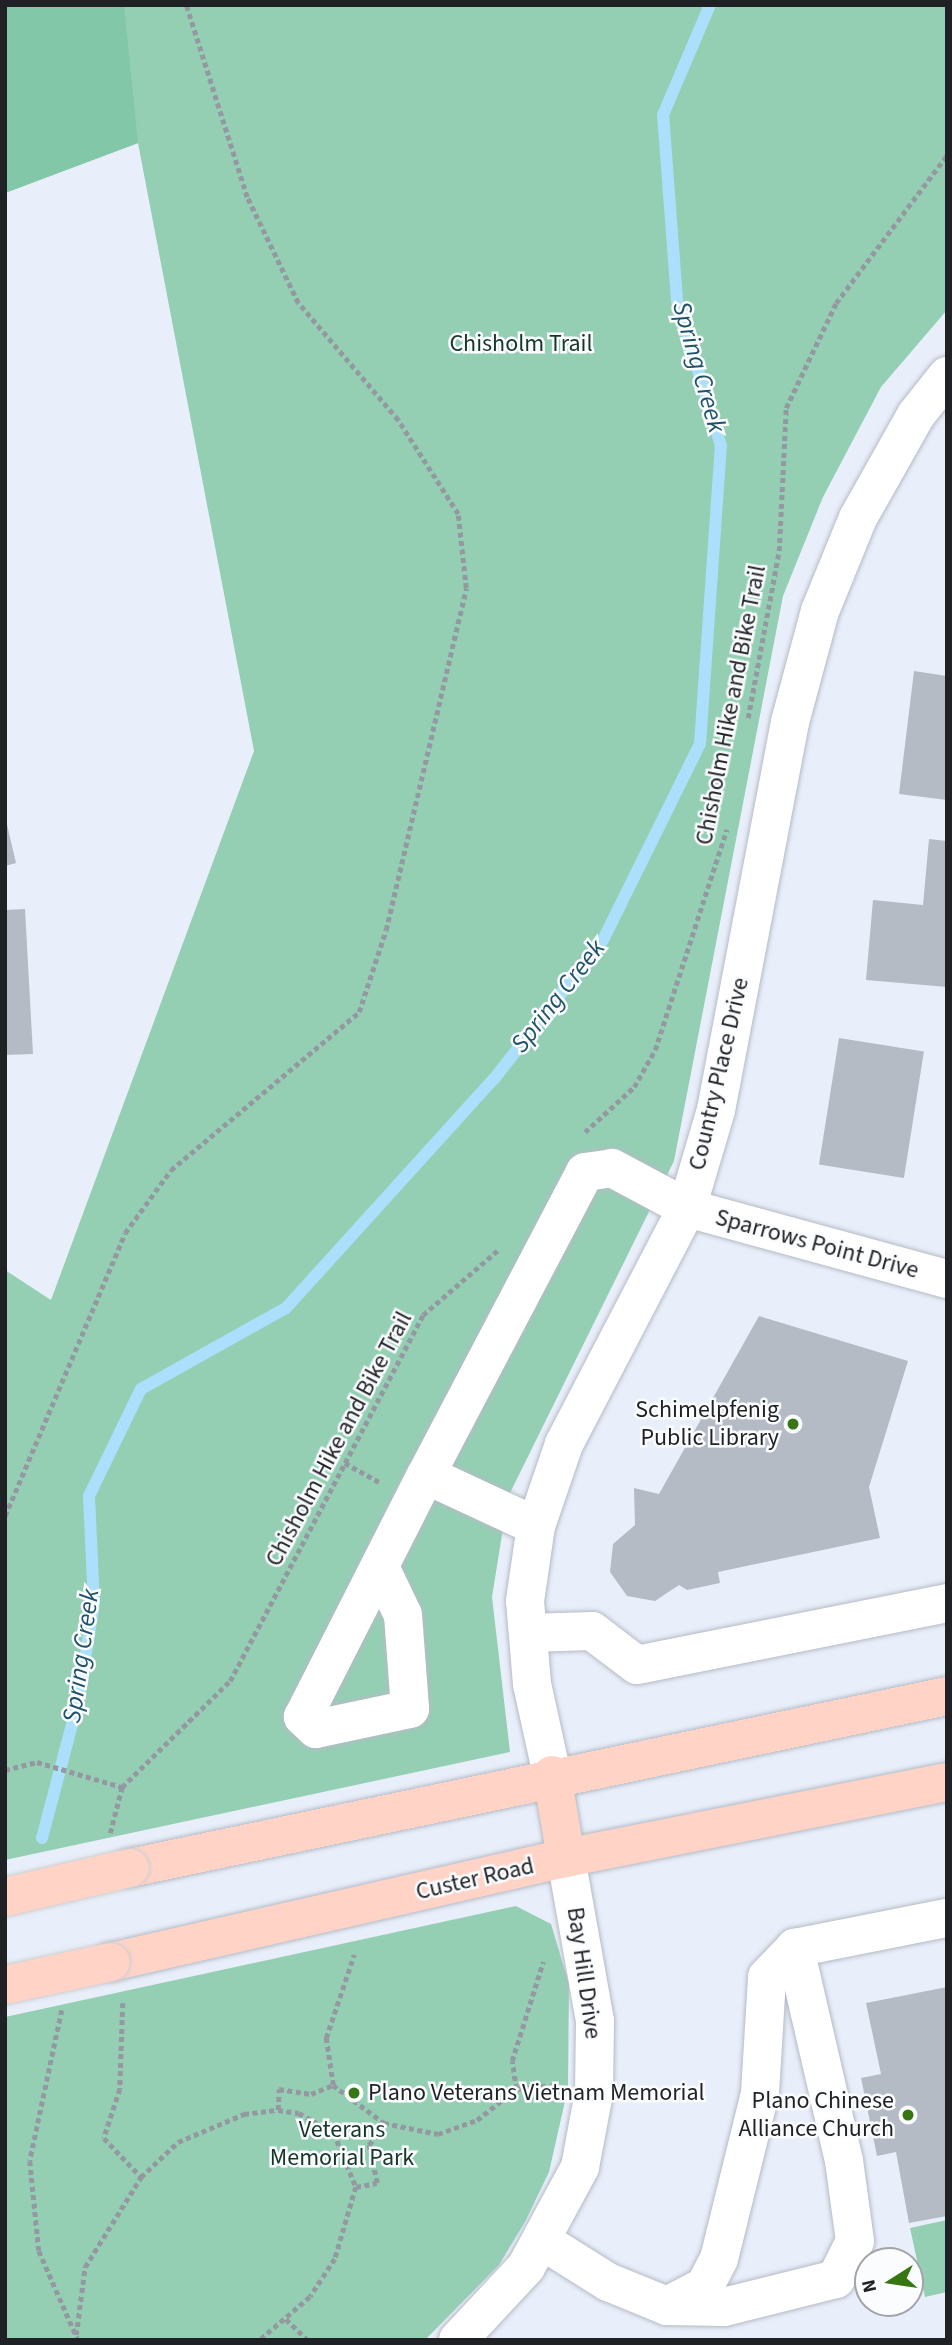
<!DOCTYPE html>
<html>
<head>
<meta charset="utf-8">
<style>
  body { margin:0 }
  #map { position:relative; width:952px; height:2345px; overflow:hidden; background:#e9effa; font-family:"Source Sans 3",sans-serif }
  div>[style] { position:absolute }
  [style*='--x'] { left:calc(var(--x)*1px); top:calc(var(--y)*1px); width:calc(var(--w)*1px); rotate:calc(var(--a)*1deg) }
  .green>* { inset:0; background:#94cfb4 }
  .forest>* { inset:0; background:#82c7a8 }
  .stream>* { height:12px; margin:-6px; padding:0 6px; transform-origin:6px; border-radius:6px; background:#acdffc }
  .building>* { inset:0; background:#b5bbc5; transform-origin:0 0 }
  .path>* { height:4.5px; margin-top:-2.25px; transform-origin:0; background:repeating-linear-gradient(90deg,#9499a1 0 5px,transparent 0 8.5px) }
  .roads { filter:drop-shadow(0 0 2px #b5bbc5) drop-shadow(0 0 2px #b5bbc5) }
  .minor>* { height:38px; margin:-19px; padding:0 19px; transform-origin:19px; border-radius:19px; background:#fff }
  .major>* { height:38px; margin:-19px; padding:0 19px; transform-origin:19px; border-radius:19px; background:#ffd4c7 }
  .bridges { filter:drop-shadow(0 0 2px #cececf) drop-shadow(0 0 2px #cececf) }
  .major-bridge>* { height:38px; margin:-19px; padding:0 19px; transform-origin:19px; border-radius:19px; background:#ffd4c7 }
  .dots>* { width:19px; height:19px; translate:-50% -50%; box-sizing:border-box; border:4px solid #fbfcfe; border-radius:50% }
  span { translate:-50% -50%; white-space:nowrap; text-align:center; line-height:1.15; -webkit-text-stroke:5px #fbfcfe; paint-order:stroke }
  .park-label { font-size:24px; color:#163629 }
  .street-label { font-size:24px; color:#1f2125 }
  .poi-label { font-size:24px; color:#1f2125 }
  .right { translate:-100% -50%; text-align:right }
  .left { translate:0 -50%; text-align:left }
  .water-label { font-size:26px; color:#1f526a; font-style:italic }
  .frame { position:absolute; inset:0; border:7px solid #1f2125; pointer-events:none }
  .north { position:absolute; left:854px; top:2247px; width:70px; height:70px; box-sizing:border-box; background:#fbfcfe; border:2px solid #a3a4a7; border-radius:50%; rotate:258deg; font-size:19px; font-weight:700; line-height:28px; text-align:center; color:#1f2125 }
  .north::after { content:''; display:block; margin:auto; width:24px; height:32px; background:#377612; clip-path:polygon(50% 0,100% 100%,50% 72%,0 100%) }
</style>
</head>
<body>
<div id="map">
  <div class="green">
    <div style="clip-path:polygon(5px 5px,947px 5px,947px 310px,881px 387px,823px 497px,783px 596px,674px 1161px,508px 1497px,492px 1597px,510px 1752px,5px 1860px,5px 1270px,51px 1300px,254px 751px,138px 143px,5px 193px)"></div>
    <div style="clip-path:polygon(516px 1906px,551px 1924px,569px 1984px,568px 2088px,549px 2172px,525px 2222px,499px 2265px,425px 2340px,5px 2340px,5px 2017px)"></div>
    <div style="clip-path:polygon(947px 2220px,947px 2292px,925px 2297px,910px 2228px)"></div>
  </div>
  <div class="forest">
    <div style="clip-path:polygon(5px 5px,124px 5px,138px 143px,5px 193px)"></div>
  </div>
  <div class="stream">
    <div style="--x:42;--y:1838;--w:141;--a:-75.2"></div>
    <div style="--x:78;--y:1702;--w:100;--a:-80.8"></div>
    <div style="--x:94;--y:1603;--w:107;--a:-92.7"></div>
    <div style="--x:89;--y:1496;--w:119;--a:-64.1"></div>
    <div style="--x:141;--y:1389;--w:166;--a:-29.2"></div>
    <div style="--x:286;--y:1308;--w:309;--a:-47.8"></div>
    <div style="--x:494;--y:1079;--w:177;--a:-51.9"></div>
    <div style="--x:603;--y:940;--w:219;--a:-63.7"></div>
    <div style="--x:700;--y:744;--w:299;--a:-86"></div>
    <div style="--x:721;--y:446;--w:152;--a:-106.8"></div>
    <div style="--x:677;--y:300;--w:186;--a:-94.3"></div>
    <div style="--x:663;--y:115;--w:120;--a:-66.9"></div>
  </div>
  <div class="building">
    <div style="clip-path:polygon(914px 671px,947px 676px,947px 800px,899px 794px)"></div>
    <div style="clip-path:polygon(5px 816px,16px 863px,5px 866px)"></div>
    <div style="clip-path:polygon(929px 839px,947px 841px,947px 987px,866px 980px,873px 900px,923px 905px)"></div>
    <div style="clip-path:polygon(25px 909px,33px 1054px,5px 1055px,5px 910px)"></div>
    <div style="left:839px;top:1038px;width:86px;height:128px;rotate:9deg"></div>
    <div style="clip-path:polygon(759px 1316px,908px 1361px,869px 1487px,880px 1538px,718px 1572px,720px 1583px,687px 1590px,679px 1585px,655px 1601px,627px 1596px,610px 1572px,613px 1544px,635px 1525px,634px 1488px,659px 1494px)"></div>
    <div style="clip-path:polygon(947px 1987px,947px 2216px,909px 2223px,896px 2152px,877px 2156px,861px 2078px,881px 2074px,866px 2003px)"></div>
  </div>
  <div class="path">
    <div style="--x:748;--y:718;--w:170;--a:-79.5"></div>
    <div style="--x:779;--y:551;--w:143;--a:-87.2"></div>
    <div style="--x:786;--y:408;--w:116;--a:-64.5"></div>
    <div style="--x:836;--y:303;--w:185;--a:-53.1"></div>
    <div style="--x:585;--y:1132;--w:67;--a:-42.6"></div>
    <div style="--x:634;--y:1087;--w:43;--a:-60.4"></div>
    <div style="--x:655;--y:1050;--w:232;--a:-72"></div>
    <div style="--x:345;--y:1463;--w:41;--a:29.1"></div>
    <div style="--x:5;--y:1516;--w:307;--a:-67"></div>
    <div style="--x:125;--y:1233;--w:78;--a:-53.9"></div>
    <div style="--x:171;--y:1170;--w:246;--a:-40"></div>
    <div style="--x:359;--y:1012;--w:86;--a:-71.8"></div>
    <div style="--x:386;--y:930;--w:351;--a:-76.8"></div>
    <div style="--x:466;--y:588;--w:74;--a:-96.2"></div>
    <div style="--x:458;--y:514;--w:112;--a:-122.6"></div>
    <div style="--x:398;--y:420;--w:154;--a:-130.5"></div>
    <div style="--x:298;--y:303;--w:118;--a:-115.7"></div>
    <div style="--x:247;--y:197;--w:201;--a:-107.6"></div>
    <div style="--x:5;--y:1770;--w:33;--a:-14"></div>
    <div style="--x:37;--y:1762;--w:89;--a:16.4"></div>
    <div style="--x:110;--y:1833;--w:48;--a:-75.4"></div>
    <div style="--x:122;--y:1787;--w:151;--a:-44.5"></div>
    <div style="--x:230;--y:1681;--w:414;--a:-62.2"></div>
    <div style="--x:423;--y:1315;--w:99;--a:-40.9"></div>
    <div style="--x:123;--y:2003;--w:86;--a:92"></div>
    <div style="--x:120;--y:2089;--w:52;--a:108.1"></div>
    <div style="--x:104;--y:2138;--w:54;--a:46.5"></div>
    <div style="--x:62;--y:2010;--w:154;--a:102"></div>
    <div style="--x:30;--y:2161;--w:90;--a:84.3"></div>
    <div style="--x:39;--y:2251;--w:97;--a:66.3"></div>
    <div style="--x:333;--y:2085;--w:64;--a:36.7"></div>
    <div style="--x:516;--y:2089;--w:28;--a:-98"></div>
    <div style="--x:512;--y:2061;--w:104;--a:-72.6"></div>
    <div style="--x:278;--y:2110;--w:21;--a:-87"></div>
    <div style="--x:279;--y:2089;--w:32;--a:9"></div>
    <div style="--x:311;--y:2094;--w:24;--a:-22"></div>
    <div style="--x:333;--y:2085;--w:48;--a:-98.5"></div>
    <div style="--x:326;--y:2038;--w:88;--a:-71.4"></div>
    <div style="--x:356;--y:2187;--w:21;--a:-11"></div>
    <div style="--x:377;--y:2183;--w:39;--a:-102"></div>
    <div style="--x:369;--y:2145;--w:27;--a:-56"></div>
    <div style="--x:384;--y:2123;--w:55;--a:11.5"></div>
    <div style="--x:438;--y:2134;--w:41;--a:-19.7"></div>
    <div style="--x:477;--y:2120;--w:50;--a:-38.5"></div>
    <div style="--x:516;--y:2089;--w:39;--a:-6"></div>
    <div style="--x:286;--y:2319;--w:30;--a:44"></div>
    <div style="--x:76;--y:2335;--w:69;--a:-82.5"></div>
    <div style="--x:85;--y:2267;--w:106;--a:-58.1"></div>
    <div style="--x:141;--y:2177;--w:51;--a:-43.4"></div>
    <div style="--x:178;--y:2142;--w:72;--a:-23"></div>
    <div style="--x:244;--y:2114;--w:34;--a:-7"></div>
    <div style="--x:278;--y:2110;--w:21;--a:8"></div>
    <div style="--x:299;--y:2113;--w:40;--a:29.7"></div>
    <div style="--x:334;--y:2133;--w:58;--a:67.8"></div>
    <div style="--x:356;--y:2187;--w:75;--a:106.3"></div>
    <div style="--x:335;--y:2259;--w:45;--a:123.3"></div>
    <div style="--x:310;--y:2297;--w:66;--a:139.3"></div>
  </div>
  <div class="roads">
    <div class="minor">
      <div style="--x:536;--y:1526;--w:121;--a:-155.1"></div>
      <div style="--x:426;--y:1475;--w:342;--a:-62.3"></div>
      <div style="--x:585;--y:1172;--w:27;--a:-8"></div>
      <div style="--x:612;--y:1168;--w:85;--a:28.1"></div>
      <div style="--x:687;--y:1208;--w:270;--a:15.3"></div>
      <div style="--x:380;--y:1567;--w:53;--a:64.4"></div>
      <div style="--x:403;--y:1615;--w:94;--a:85.7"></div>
      <div style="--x:410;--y:1709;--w:96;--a:168"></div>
      <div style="--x:316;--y:1729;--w:18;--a:-137"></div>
      <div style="--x:303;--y:1717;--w:271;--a:-63.1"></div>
      <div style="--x:528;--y:1633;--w:64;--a:-1.8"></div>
      <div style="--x:592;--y:1631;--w:56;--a:37.1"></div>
      <div style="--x:637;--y:1665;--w:316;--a:-11.3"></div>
      <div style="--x:552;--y:1775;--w:93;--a:-102.4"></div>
      <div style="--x:532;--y:1684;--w:83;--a:-94.8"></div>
      <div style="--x:525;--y:1601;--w:76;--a:-81.7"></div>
      <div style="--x:536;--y:1526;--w:87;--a:-71.1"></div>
      <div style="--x:564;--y:1444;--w:266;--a:-62.5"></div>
      <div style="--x:687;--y:1208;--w:102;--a:-73.5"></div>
      <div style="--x:716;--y:1110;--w:395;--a:-79.2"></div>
      <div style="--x:790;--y:722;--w:115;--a:-74.9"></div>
      <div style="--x:820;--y:611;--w:100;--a:-67.8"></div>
      <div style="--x:858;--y:518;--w:118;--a:-60.6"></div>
      <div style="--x:916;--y:415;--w:50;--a:-51.5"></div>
      <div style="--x:541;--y:2240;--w:79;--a:32.1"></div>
      <div style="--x:608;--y:2282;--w:64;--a:22.1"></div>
      <div style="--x:667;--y:2306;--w:57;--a:1"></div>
      <div style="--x:724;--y:2307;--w:115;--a:-14"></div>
      <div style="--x:836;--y:2279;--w:42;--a:-63.4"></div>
      <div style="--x:855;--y:2241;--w:81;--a:-97.8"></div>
      <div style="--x:844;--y:2161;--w:219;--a:-103"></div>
      <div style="--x:795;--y:1948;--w:155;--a:-11.2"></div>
      <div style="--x:667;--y:2306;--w:43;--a:-27.8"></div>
      <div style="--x:705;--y:2286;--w:30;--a:-63"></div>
      <div style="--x:719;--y:2259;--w:171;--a:-76.1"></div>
      <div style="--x:760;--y:2093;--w:116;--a:-86.5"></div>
      <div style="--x:767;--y:1977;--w:40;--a:-46"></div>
      <div style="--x:458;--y:2340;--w:100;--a:-47"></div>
      <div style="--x:526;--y:2267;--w:114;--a:-61.6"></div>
      <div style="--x:580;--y:2167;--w:75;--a:-79.3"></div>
      <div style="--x:594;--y:2093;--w:72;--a:-89.2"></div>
      <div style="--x:595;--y:2021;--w:166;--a:-100.1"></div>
    </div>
    <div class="major">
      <div style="--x:552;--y:1775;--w:84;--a:80.4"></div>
      <div style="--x:130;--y:1868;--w:835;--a:-11.89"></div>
      <div style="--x:111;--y:1962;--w:467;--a:-12.9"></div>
      <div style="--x:566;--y:1858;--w:389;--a:-11.3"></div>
    </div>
  </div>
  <div class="bridges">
    <div class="major-bridge">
      <div style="--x:5;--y:1897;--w:128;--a:-13.1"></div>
      <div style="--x:5;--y:1985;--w:108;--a:-12.2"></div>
    </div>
  </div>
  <div class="dots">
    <div style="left:793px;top:1424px;background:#377612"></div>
    <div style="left:354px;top:2093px;background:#377612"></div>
    <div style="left:908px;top:2115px;background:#377612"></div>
  </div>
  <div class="park-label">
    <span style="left:521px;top:344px">Chisholm Trail</span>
    <span style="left:342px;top:2144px">Veterans<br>Memorial Park</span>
  </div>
  <div class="street-label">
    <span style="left:731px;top:705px;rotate:-79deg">Chisholm Hike and Bike Trail</span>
    <span style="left:719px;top:1074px;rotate:-77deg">Country Place Drive</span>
    <span style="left:817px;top:1244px;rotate:15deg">Sparrows Point Drive</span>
    <span style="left:339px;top:1439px;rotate:-62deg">Chisholm Hike and Bike Trail</span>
    <span style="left:475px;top:1879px;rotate:-13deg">Custer Road</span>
    <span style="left:584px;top:1973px;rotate:82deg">Bay Hill Drive</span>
  </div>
  <div class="poi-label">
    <span class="right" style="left:779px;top:1424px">Schimelpfenig<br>Public Library</span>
    <span class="left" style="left:368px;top:2093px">Plano Veterans Vietnam Memorial</span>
    <span class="right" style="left:894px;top:2115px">Plano Chinese<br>Alliance Church</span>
  </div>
  <div class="water-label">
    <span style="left:699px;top:367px;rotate:74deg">Spring Creek</span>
    <span style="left:558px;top:996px;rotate:-52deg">Spring Creek</span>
    <span style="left:81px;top:1656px;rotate:-82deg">Spring Creek</span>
  </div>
  <div class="frame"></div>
  <div class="north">N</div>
</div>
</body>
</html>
